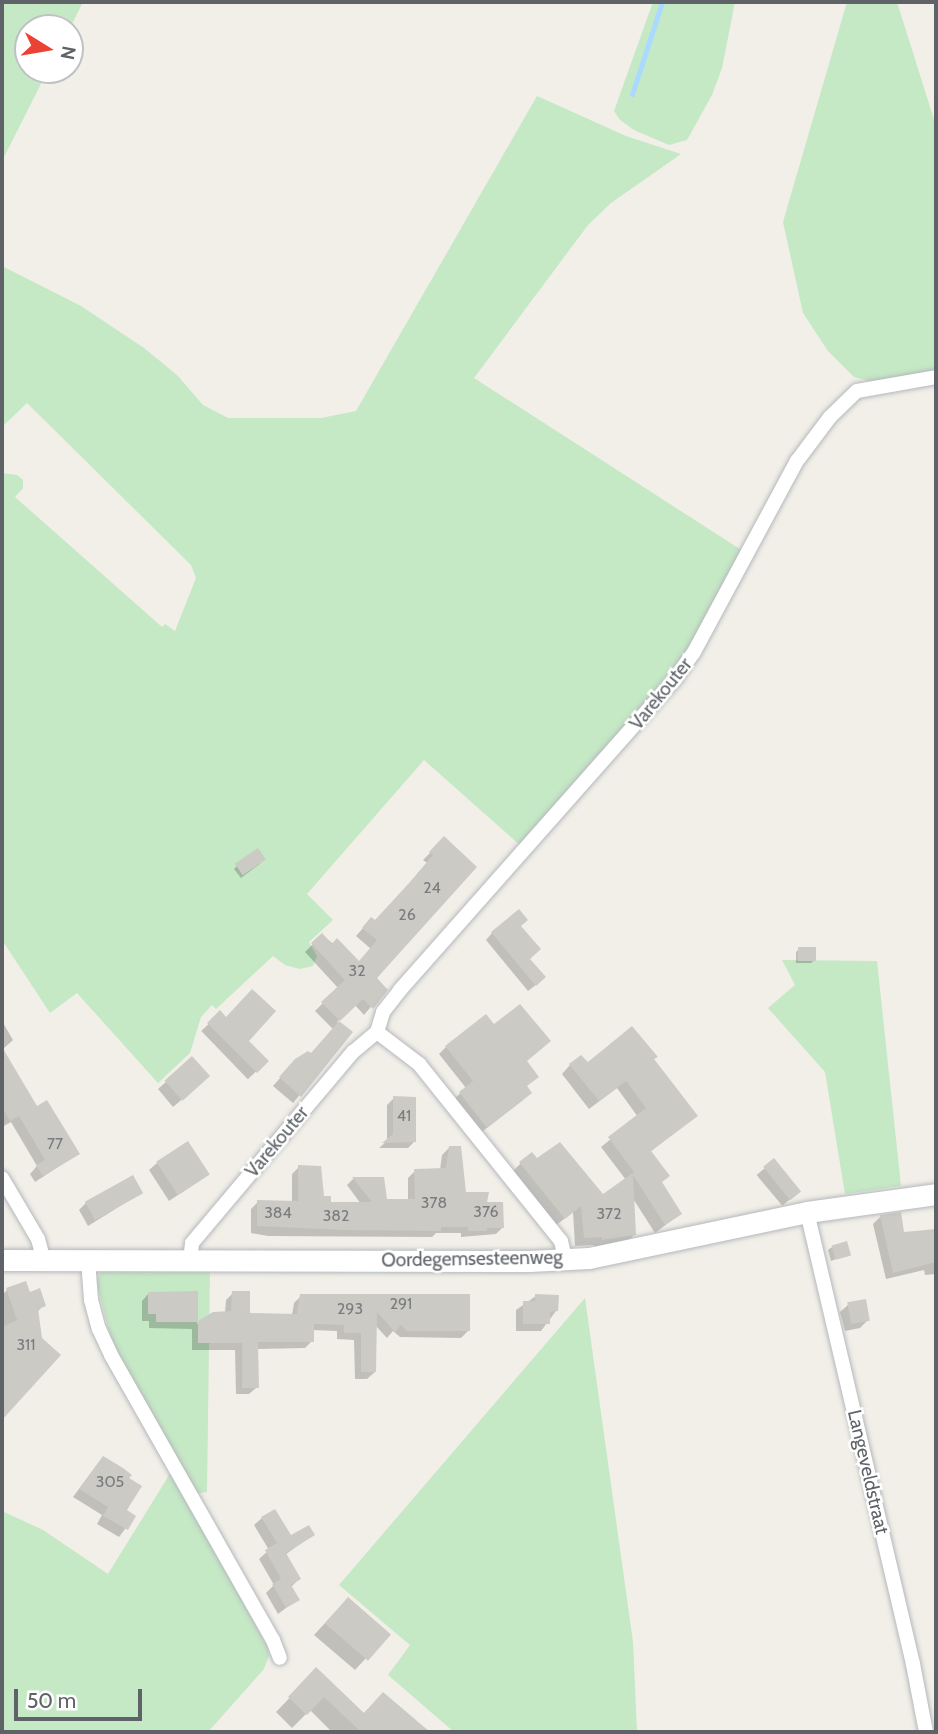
<!DOCTYPE html>
<html>
<head>
<meta charset="utf-8">
<style>
  body { margin:0 }
  #map { position:relative; width:938px; height:1734px; overflow:hidden; background:#f1efe8; font-family:Cabin,sans-serif }
  div>[style] { position:absolute }
  [style*='--x'] { left:calc(var(--x)*1px); top:calc(var(--y)*1px); width:calc(var(--w)*1px); rotate:calc(var(--a)*1deg) }
  .green>* { inset:0; background:#c5e8c5 }
  .shadow>* { inset:0; background:#0003; transform-origin:0 0 }
  .stream>* { height:5px; margin:-2.5px; padding:0 2.5px; transform-origin:2.5px; border-radius:2.5px; background:#aadaff }
  .building>* { inset:0; background:#cccac5; transform-origin:0 0 }
  .roads { filter:drop-shadow(0 0 2px #b5b8bc) drop-shadow(0 0 2px #b5b8bc) }
  .street>* { height:14px; margin:-7px; padding:0 7px; transform-origin:7px; border-radius:7px; background:#fff }
  .secondary>* { height:21px; margin:-10.5px; padding:0 10.5px; transform-origin:10.5px; border-radius:10.5px; background:#fff }
  span { translate:-50% -50%; white-space:nowrap; text-align:center; line-height:1.15; -webkit-text-stroke:5px #fff; paint-order:stroke }
  .number-label { font-size:16px; color:#7a7d7f }
  .number-label span { -webkit-text-stroke-width:0 }
  .street-label { font-size:19px; color:#5f6368 }
  .frame { position:absolute; inset:0; border:4px solid #5f6368; pointer-events:none }
  .north { position:absolute; left:14px; top:14px; width:70px; height:70px; box-sizing:border-box; background:#fff; border:2px solid #bfc1c3; border-radius:50%; rotate:101deg; font-size:19px; font-weight:700; line-height:28px; text-align:center; color:#5f6368 }
  .north::after { content:''; display:block; margin:auto; width:24px; height:32px; background:#ea4335; clip-path:polygon(50% 0,100% 100%,50% 72%,0 100%) }
  .scale { position:absolute; left:14px; top:1689px; width:128px; height:32px; box-sizing:border-box; border:4px solid #5f6368; border-top:0; padding-left:9px; font-size:21px; line-height:24px; white-space:nowrap; color:#5f6368; -webkit-text-stroke:5px #fff; paint-order:stroke }
</style>
</head>
<body>
<div id="map">
  <div class="green">
    <div style="clip-path:polygon(2px 2px,83px 2px,70px 28px,28px 28px,28px 70px,48px 70px,2px 161px)"></div>
    <div style="clip-path:polygon(653px 2px,735px 2px,722px 68px,712px 95px,687px 140px,669px 145px,634px 130px,620px 120px,614px 111px)"></div>
    <div style="clip-path:polygon(847px 2px,897px 2px,936px 126px,936px 371px,870px 381px,854px 377px,828px 351px,803px 313px,783px 222px)"></div>
    <div style="clip-path:polygon(537px 96px,626px 136px,681px 154px,611px 203px,588px 225px,474px 378px,743px 551px,678px 666px,522px 847px,424px 760px,307px 894px,333px 920px,309px 942px,317px 956px,313px 966px,300px 969px,285px 965px,273px 956px,216px 1009px,212px 1005px,201px 1017px,190px 1053px,158px 1083px,77px 993px,50px 1013px,2px 940px,2px 473px,17px 475px,23px 480px,23px 488px,15px 497px,162px 627px,165px 624px,175px 631px,196px 578px,191px 565px,27px 403px,2px 427px,2px 266px,81px 306px,144px 348px,177px 375px,203px 405px,228px 418px,321px 418px,356px 411px)"></div>
    <div style="clip-path:polygon(782px 960px,877px 961px,901px 1186px,845px 1194px,825px 1072px,768px 1008px,795px 985px)"></div>
    <div style="clip-path:polygon(210px 1268px,207px 1492px,193px 1494px,129px 1379px,111px 1339px,96px 1281px,102px 1270px)"></div>
    <div style="clip-path:polygon(585px 1298px,633px 1642px,637px 1732px,454px 1732px,388px 1675px,410px 1645px,339px 1585px)"></div>
    <div style="clip-path:polygon(171px 1472px,268px 1648px,269px 1656px,264px 1669px,208px 1732px,2px 1732px,2px 1511px,43px 1530px,108px 1574px)"></div>
  </div>
  <div class="shadow">
    <div style="clip-path:polygon(444px 839px,374px 978px,385px 990px,364px 1015px,355px 1005px,337px 1022px,351px 1032px,293px 1103px,273px 1086px,288px 1069px,311px 1055px,333px 1029px,315px 1011px,338px 988px,305px 952px,322px 935px,358px 963px,371px 949px,356px 936px,364px 927px,375px 923px,427px 863px,423px 860px)"></div>
    <div style="clip-path:polygon(261px 863px,241px 878px,234px 869px,237px 866px)"></div>
    <div style="clip-path:polygon(519px 926px,537px 984px,528px 991px,486px 940px,492px 933px)"></div>
    <div style="clip-path:polygon(799px 949px,815px 960px,811px 963px,796px 963px,796px 952px)"></div>
    <div style="left:220px;top:1013px;width:67px;height:26px;rotate:46deg"></div>
    <div style="clip-path:polygon(2px 1021px,13px 1040px,2px 1050px)"></div>
    <div style="clip-path:polygon(446px 1047px,525px 1062px,523px 1100px,479px 1134px,453px 1100px,466px 1088px,439px 1054px)"></div>
    <div style="clip-path:polygon(2px 1050px,37px 1109px,78px 1154px,35px 1182px,30px 1174px,37px 1166px,11px 1122px,2px 1127px)"></div>
    <div style="clip-path:polygon(192px 1059px,200px 1084px,173px 1107px,158px 1089px)"></div>
    <div style="clip-path:polygon(652px 1060px,696px 1116px,650px 1152px,660px 1183px,680px 1214px,655px 1233px,632px 1197px,635px 1234px,626px 1243px,594px 1248px,594px 1245px,575px 1246px,573px 1212px,555px 1226px,512px 1172px,521px 1163px,536px 1160px,603px 1196px,626px 1180px,601px 1147px,638px 1117px,617px 1088px,589px 1109px,562px 1074px,570px 1065px)"></div>
    <div style="clip-path:polygon(394px 1098px,414px 1142px,408px 1148px,379px 1148px,387px 1141px,387px 1105px)"></div>
    <div style="clip-path:polygon(449px 1148px,464px 1194px,485px 1204px,503px 1227px,496px 1234px,461px 1237px,461px 1233px,436px 1233px,432px 1237px,268px 1236px,251px 1233px,251px 1209px,258px 1202px,292px 1202px,292px 1174px,299px 1167px,330px 1204px,361px 1204px,347px 1185px,353px 1179px,383px 1179px,385px 1201px,408px 1201px,408px 1178px,415px 1171px,440px 1170px,442px 1155px)"></div>
    <div style="clip-path:polygon(157px 1163px,208px 1175px,169px 1201px,149px 1170px)"></div>
    <div style="left:765px;top:1168px;width:40px;height:11px;rotate:50deg"></div>
    <div style="clip-path:polygon(141px 1193px,88px 1226px,79px 1210px,86px 1203px)"></div>
    <div style="clip-path:polygon(899px 1214px,903px 1234px,936px 1231px,936px 1274px,925px 1275px,924px 1270px,886px 1279px,873px 1224px,880px 1217px)"></div>
    <div style="clip-path:polygon(832px 1247px,849px 1254px,831px 1261px,828px 1250px)"></div>
    <div style="clip-path:polygon(7px 1290px,44px 1305px,36px 1313px,40px 1339px,58px 1355px,2px 1417px,2px 1295px)"></div>
    <div style="clip-path:polygon(149px 1293px,197px 1293px,197px 1324px,214px 1313px,225px 1313px,226px 1300px,233px 1293px,248px 1314px,292px 1315px,294px 1303px,301px 1296px,469px 1330px,461px 1338px,400px 1337px,393px 1331px,387px 1338px,375px 1325px,375px 1372px,367px 1379px,355px 1379px,354px 1340px,337px 1339px,337px 1331px,312px 1330px,312px 1341px,305px 1348px,257px 1349px,257px 1387px,249px 1394px,236px 1394px,235px 1350px,192px 1350px,192px 1329px,149px 1328px,149px 1321px,142px 1321px,142px 1301px)"></div>
    <div style="clip-path:polygon(536px 1296px,556px 1311px,541px 1331px,516px 1331px,516px 1310px)"></div>
    <div style="clip-path:polygon(848px 1305px,868px 1320px,860px 1328px,845px 1331px,840px 1312px)"></div>
    <div style="clip-path:polygon(96px 1466px,125px 1511px,134px 1517px,119px 1537px,97px 1524px,102px 1515px,73px 1497px)"></div>
    <div style="clip-path:polygon(262px 1518px,290px 1538px,312px 1535px,285px 1555px,299px 1579px,291px 1587px,298px 1599px,278px 1614px,266px 1593px,274px 1585px,259px 1559px,269px 1550px,254px 1525px)"></div>
    <div style="clip-path:polygon(336px 1611px,388px 1634px,355px 1670px,314px 1635px)"></div>
    <div style="clip-path:polygon(303px 1684px,363px 1714px,383px 1694px,428px 1732px,332px 1732px,310px 1710px,292px 1728px,276px 1712px)"></div>
  </div>
  <div class="stream">
    <div style="--x:632;--y:94;--w:97;--a:-71.9"></div>
  </div>
  <div class="building">
    <div style="clip-path:polygon(444px 836px,477px 867px,377px 978px,388px 990px,373px 1009px,363px 999px,340px 1021px,321px 1002px,345px 980px,311px 943px,322px 933px,332px 944px,337px 938px,359px 961px,377px 940px,362px 928px,371px 917px,375px 920px,410px 882px,433px 855px,429px 852px)"></div>
    <div style="left:258px;top:848px;width:14px;height:28px;rotate:56deg"></div>
    <div style="clip-path:polygon(519px 909px,528px 920px,521px 926px,541px 949px,530px 959px,546px 977px,536px 986px,491px 932px)"></div>
    <div style="left:798px;top:947px;width:18px;height:14px"></div>
    <div style="clip-path:polygon(252px 989px,276px 1011px,249px 1041px,269px 1061px,257px 1073px,207px 1023px,220px 1010px,226px 1017px)"></div>
    <div style="clip-path:polygon(520px 1004px,551px 1041px,527px 1061px,539px 1077px,527px 1086px,532px 1093px,487px 1128px,459px 1092px,473px 1081px,445px 1046px,486px 1014px,494px 1024px)"></div>
    <div style="clip-path:polygon(339px 1021px,353px 1032px,301px 1097px,279px 1077px,295px 1059px,308px 1051px,311px 1053px)"></div>
    <div style="clip-path:polygon(632px 1026px,658px 1057px,654px 1059px,698px 1116px,651px 1151px,670px 1176px,662px 1182px,682px 1214px,665px 1225px,633px 1175px,636px 1235px,602px 1240px,602px 1237px,584px 1238px,581px 1206px,565px 1219px,519px 1162px,532px 1152px,537px 1158px,560px 1142px,603px 1194px,634px 1172px,608px 1137px,646px 1108px,626px 1081px,599px 1101px,569px 1064px,581px 1055px,588px 1062px)"></div>
    <div style="clip-path:polygon(2px 1047px,37px 1106px,47px 1100px,80px 1154px,43px 1176px,36px 1165px,45px 1160px,19px 1116px,10px 1121px,2px 1107px)"></div>
    <div style="left:192px;top:1056px;width:27px;height:37px;rotate:48deg"></div>
    <div style="clip-path:polygon(393px 1096px,416px 1097px,416px 1142px,382px 1143px,393px 1134px)"></div>
    <div style="left:188px;top:1141px;width:40px;height:38px;rotate:57deg"></div>
    <div style="clip-path:polygon(449px 1146px,461px 1146px,466px 1192px,489px 1192px,487px 1202px,503px 1202px,504px 1228px,487px 1228px,487px 1231px,468px 1231px,468px 1227px,441px 1227px,441px 1231px,343px 1230px,257px 1226px,257px 1200px,298px 1201px,298px 1165px,321px 1166px,324px 1196px,331px 1196px,331px 1202px,372px 1202px,352px 1177px,384px 1177px,387px 1199px,415px 1199px,414px 1169px,446px 1168px)"></div>
    <div style="left:774px;top:1158px;width:43px;height:14px;rotate:51deg"></div>
    <div style="left:133px;top:1175px;width:21px;height:55px;rotate:61deg"></div>
    <div style="clip-path:polygon(901px 1212px,904px 1232px,936px 1229px,936px 1262px,893px 1273px,880px 1215px)"></div>
    <div style="left:847px;top:1241px;width:15px;height:16px;rotate:74deg"></div>
    <div style="clip-path:polygon(26px 1281px,30px 1292px,40px 1288px,46px 1306px,38px 1309px,42px 1338px,61px 1355px,2px 1420px,2px 1327px,17px 1320px,6px 1288px)"></div>
    <div style="clip-path:polygon(198px 1291px,198px 1321px,213px 1312px,231px 1311px,232px 1291px,250px 1291px,250px 1313px,297px 1314px,300px 1294px,470px 1294px,470px 1331px,407px 1331px,401px 1325px,395px 1332px,377px 1312px,376px 1372px,361px 1372px,361px 1333px,344px 1333px,344px 1325px,314px 1324px,314px 1342px,258px 1342px,259px 1388px,242px 1388px,242px 1343px,198px 1343px,198px 1322px,156px 1322px,156px 1314px,148px 1314px,148px 1292px)"></div>
    <div style="clip-path:polygon(535px 1294px,559px 1295px,558px 1311px,550px 1312px,550px 1324px,523px 1324px,523px 1301px,535px 1301px)"></div>
    <div style="left:866px;top:1299px;width:22px;height:19px;rotate:80deg"></div>
    <div style="clip-path:polygon(103px 1456px,123px 1468px,132px 1475px,129px 1478px,142px 1486px,127px 1510px,136px 1516px,128px 1530px,103px 1516px,108px 1507px,79px 1489px)"></div>
    <div style="clip-path:polygon(275px 1509px,291px 1535px,309px 1525px,315px 1535px,286px 1553px,301px 1579px,291px 1585px,300px 1600px,286px 1608px,272px 1584px,281px 1579px,265px 1550px,277px 1543px,261px 1517px)"></div>
    <div style="left:348px;top:1597px;width:57px;height:35px;rotate:41deg"></div>
    <div style="clip-path:polygon(316px 1667px,364px 1713px,383px 1692px,430px 1732px,361px 1732px,324px 1697px,307px 1715px,288px 1697px)"></div>
  </div>
  <div class="roads">
    <div class="street">
      <div style="--x:377;--y:1032;--w:53;--a:37.3"></div>
      <div style="--x:419;--y:1064;--w:227;--a:51.3"></div>
      <div style="--x:561;--y:1241;--w:18;--a:77"></div>
      <div style="--x:2;--y:1178;--w:71;--a:59.5"></div>
      <div style="--x:38;--y:1239;--w:20;--a:75"></div>
      <div style="--x:807;--y:1212;--w:464;--a:76.8"></div>
      <div style="--x:913;--y:1664;--w:69;--a:79.2"></div>
      <div style="--x:88;--y:1259;--w:41;--a:85.8"></div>
      <div style="--x:91;--y:1300;--w:30;--a:75"></div>
      <div style="--x:99;--y:1329;--w:29;--a:65"></div>
      <div style="--x:111;--y:1355;--w:328;--a:60.4"></div>
      <div style="--x:273;--y:1640;--w:19;--a:69"></div>
      <div style="--x:190;--y:1260;--w:17;--a:-83"></div>
      <div style="--x:192;--y:1243;--w:250;--a:-49.9"></div>
      <div style="--x:353;--y:1052;--w:31;--a:-40"></div>
      <div style="--x:377;--y:1032;--w:21;--a:-73"></div>
      <div style="--x:383;--y:1012;--w:28;--a:-52"></div>
      <div style="--x:400;--y:990;--w:415;--a:-48.5"></div>
      <div style="--x:675;--y:679;--w:33;--a:-55"></div>
      <div style="--x:694;--y:652;--w:217;--a:-61.7"></div>
      <div style="--x:797;--y:461;--w:55;--a:-53.1"></div>
      <div style="--x:830;--y:417;--w:37;--a:-44"></div>
      <div style="--x:857;--y:391;--w:80;--a:-10"></div>
    </div>
    <div class="secondary">
      <div style="--x:2;--y:1260;--w:527;--a:0.11"></div>
      <div style="--x:529;--y:1261;--w:60;--a:-2.9"></div>
      <div style="--x:589;--y:1258;--w:223;--a:-11.9"></div>
      <div style="--x:807;--y:1212;--w:130;--a:-7.9"></div>
    </div>
  </div>
  <div class="number-label">
    <span style="left:432px;top:888px">24</span>
    <span style="left:407px;top:915px">26</span>
    <span style="left:357px;top:971px">32</span>
    <span style="left:404px;top:1116px">41</span>
    <span style="left:55px;top:1144px">77</span>
    <span style="left:434px;top:1203px">378</span>
    <span style="left:486px;top:1212px">376</span>
    <span style="left:278px;top:1213px">384</span>
    <span style="left:609px;top:1214px">372</span>
    <span style="left:336px;top:1216px">382</span>
    <span style="left:401px;top:1304px">291</span>
    <span style="left:350px;top:1309px">293</span>
    <span style="left:26px;top:1345px">311</span>
    <span style="left:110px;top:1482px">305</span>
  </div>
  <div class="street-label">
    <span style="left:661px;top:694px;rotate:-51deg">Varekouter</span>
    <span style="left:277px;top:1142px;rotate:-50deg">Varekouter</span>
    <span style="left:472px;top:1259px;rotate:-1deg">Oordegemsesteenweg</span>
    <span style="left:868px;top:1472px;rotate:77deg">Langeveldstraat</span>
  </div>
  <div class="frame"></div>
  <div class="north">N</div>
  <div class="scale">50 m</div>
</div>
</body>
</html>
